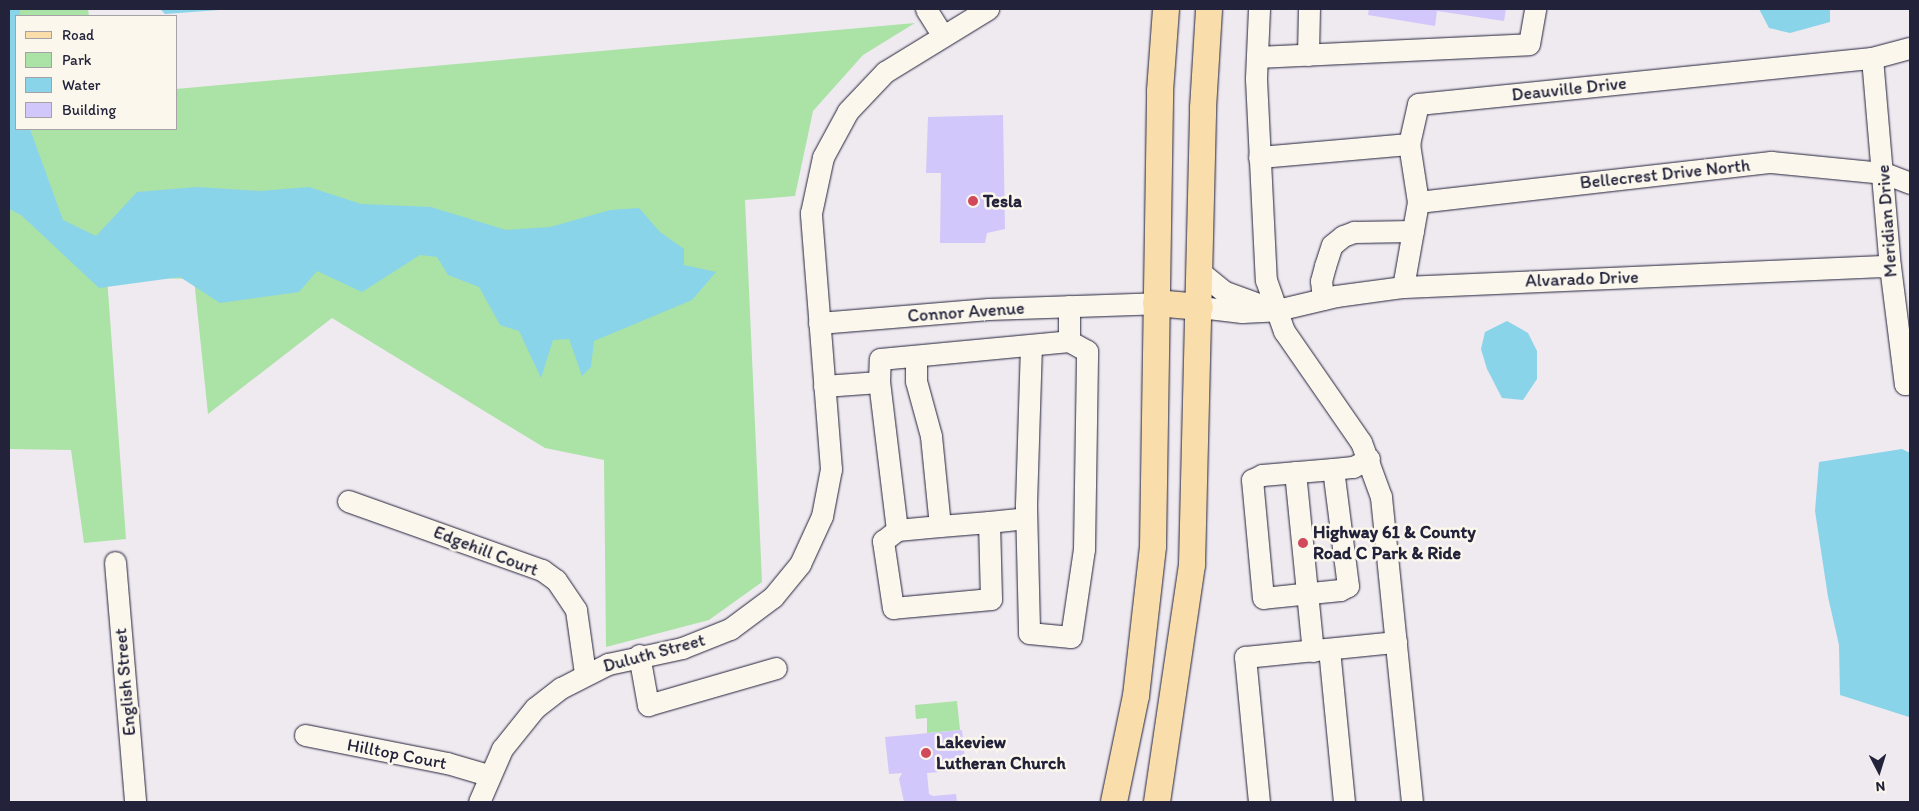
<!DOCTYPE html>
<html>
<head>
<meta charset="utf-8">
<style>
  body { margin:0 }
  #map { position:relative; width:1919px; height:811px; overflow:hidden; background:#efe9f0; font-family:Itim,sans-serif }
  div>[style] { position:absolute }
  [style*='--x'] { left:calc(var(--x)*1px); top:calc(var(--y)*1px); width:calc(var(--w)*1px); rotate:calc(var(--a)*1deg) }
  .green>* { inset:0; background:#abe2a6 }
  .water>* { inset:0; background:#8ad4ea }
  .building>* { inset:0; background:#d2c7fa }
  .roads { filter:drop-shadow(0 0 1px #22223b) drop-shadow(0 0 1px #22223b) }
  .minor>* { height:21px; margin:-10.5px; padding:0 10.5px; transform-origin:10.5px; border-radius:10.5px; background:#fbf7ec }
  .major>* { height:26px; margin:-13px; padding:0 13px; transform-origin:13px; border-radius:13px; background:#f9deab }
  .dots>* { width:14px; height:14px; translate:-50% -50%; box-sizing:border-box; border:2px solid #fbf7ec; border-radius:50% }
  span { translate:-50% -50%; white-space:nowrap; text-align:center; line-height:1.15; -webkit-text-stroke:5px #fbf7ec; paint-order:stroke }
  .street-label { font-size:18px; color:#22223b }
  .poi-label { font-size:18px; color:#22223b; font-weight:700 }
  .left { translate:0 -50%; text-align:left }
  .frame { position:absolute; inset:0; border:10px solid #22223b; pointer-events:none }
  .legend { position:absolute; left:15px; top:15px; width:162px; height:115px; box-sizing:border-box; background:#fbf7ec; border:1px solid #a4a2a5; margin:0; padding:6px 9px; list-style:none; font-size:15px; color:#22223b }
  .legend li { display:flex; align-items:center; gap:10px; height:25px }
  .legend b { width:25px; border:1px solid #a4a2a5 }
  .north { position:absolute; left:1854px; top:746px; width:50px; height:50px; -webkit-text-stroke:4px #fbf7ec; paint-order:stroke; rotate:175deg; font-size:14px; font-weight:700; line-height:20px; text-align:center; color:#22223b }
  .north::after { content:''; display:block; margin:auto; width:18px; height:22px; background:#22223b; clip-path:polygon(50% 0,100% 100%,50% 72%,0 100%) }
</style>
</head>
<body>
<div id="map">
  <div class="green">
    <div style="clip-path:polygon(9px 9px,88px 9px,89px 16px,16px 16px,16px 129px,176px 129px,176px 89px,915px 23px,863px 55px,813px 111px,795px 196px,745px 200px,762px 582px,709px 620px,606px 647px,604px 460px,545px 448px,332px 318px,208px 414px,194px 279px,107px 277px,126px 539px,84px 543px,71px 450px,9px 449px)"></div>
    <div style="clip-path:polygon(957px 701px,960px 730px,927px 733px,927px 718px,916px 719px,915px 705px)"></div>
  </div>
  <div class="water">
    <div style="clip-path:polygon(9px 9px,20px 9px,20px 16px,16px 16px,16px 129px,30px 129px,63px 220px,96px 236px,137px 192px,197px 187px,260px 191px,309px 187px,361px 204px,431px 207px,506px 230px,550px 227px,610px 210px,639px 208px,660px 232px,684px 249px,684px 265px,716px 272px,692px 300px,594px 341px,591px 367px,582px 376px,569px 339px,553px 340px,541px 378px,519px 331px,500px 325px,479px 287px,448px 275px,437px 257px,420px 255px,362px 292px,317px 271px,299px 292px,220px 303px,180px 277px,99px 288px,21px 215px,9px 209px)"></div>
    <div style="clip-path:polygon(160px 9px,233px 9px,165px 14px)"></div>
    <div style="clip-path:polygon(1759px 9px,1830px 9px,1830px 22px,1790px 33px,1769px 28px)"></div>
    <div style="clip-path:polygon(1507px 321px,1528px 333px,1537px 351px,1537px 379px,1523px 400px,1502px 398px,1487px 369px,1481px 349px,1485px 332px)"></div>
    <div style="clip-path:polygon(1902px 449px,1910px 453px,1909px 717px,1840px 695px,1839px 645px,1828px 597px,1815px 511px,1819px 462px)"></div>
  </div>
  <div class="building">
    <div style="clip-path:polygon(1369px 9px,1506px 9px,1504px 21px,1437px 11px,1435px 26px,1368px 15px)"></div>
    <div style="clip-path:polygon(1003px 115px,1005px 229px,987px 233px,985px 243px,940px 243px,941px 173px,926px 173px,928px 117px)"></div>
    <div style="clip-path:polygon(962px 730px,966px 770px,927px 773px,929px 794px,933px 796px,956px 794px,957px 802px,904px 802px,899px 779px,902px 773px,889px 774px,885px 737px)"></div>
  </div>
  <div class="roads">
    <div class="minor">
      <div style="--x:926;--y:9;--w:32;--a:58"></div>
      <div style="--x:1259;--y:9;--w:70;--a:92.5"></div>
      <div style="--x:1256;--y:79;--w:201;--a:87.2"></div>
      <div style="--x:1266;--y:280;--w:54;--a:70.6"></div>
      <div style="--x:1284;--y:331;--w:135;--a:55.3"></div>
      <div style="--x:1361;--y:442;--w:59;--a:70"></div>
      <div style="--x:1381;--y:497;--w:307;--a:84.2"></div>
      <div style="--x:1308;--y:55;--w:46;--a:-88.8"></div>
      <div style="--x:1257;--y:57;--w:272;--a:-2.7"></div>
      <div style="--x:1529;--y:44;--w:36;--a:-80"></div>
      <div style="--x:1872;--y:58;--w:209;--a:85.1"></div>
      <div style="--x:1890;--y:266;--w:119;--a:82.8"></div>
      <div style="--x:1905;--y:384;--w:5;--a:-11"></div>
      <div style="--x:1259;--y:157;--w:151;--a:-5"></div>
      <div style="--x:1418;--y:202;--w:355;--a:-6.5"></div>
      <div style="--x:1771;--y:162;--w:114;--a:5.6"></div>
      <div style="--x:1884;--y:173;--w:28;--a:21"></div>
      <div style="--x:1200;--y:272;--w:32;--a:39"></div>
      <div style="--x:1225;--y:292;--w:41;--a:19.7"></div>
      <div style="--x:1403;--y:287;--w:86;--a:-80"></div>
      <div style="--x:1418;--y:202;--w:59;--a:-98.8"></div>
      <div style="--x:1409;--y:144;--w:41;--a:-77.3"></div>
      <div style="--x:1418;--y:104;--w:456;--a:-5.8"></div>
      <div style="--x:1872;--y:58;--w:39;--a:-15"></div>
      <div style="--x:1323;--y:299;--w:18;--a:-96"></div>
      <div style="--x:1321;--y:281;--w:16;--a:-75"></div>
      <div style="--x:1325;--y:266;--w:22;--a:-72"></div>
      <div style="--x:1332;--y:245;--w:14;--a:-39"></div>
      <div style="--x:1343;--y:236;--w:12;--a:-20"></div>
      <div style="--x:1354;--y:232;--w:59;--a:-1"></div>
      <div style="--x:1200;--y:307;--w:42;--a:6.8"></div>
      <div style="--x:1242;--y:312;--w:35;--a:-3"></div>
      <div style="--x:1277;--y:310;--w:61;--a:-13.3"></div>
      <div style="--x:1336;--y:296;--w:68;--a:-7.7"></div>
      <div style="--x:1403;--y:287;--w:487;--a:-2.5"></div>
      <div style="--x:819;--y:323;--w:170;--a:-4.7"></div>
      <div style="--x:988;--y:309;--w:168;--a:-2"></div>
      <div style="--x:1031;--y:345;--w:161;--a:91.8"></div>
      <div style="--x:1026;--y:506;--w:127;--a:88.6"></div>
      <div style="--x:1029;--y:633;--w:42;--a:5.4"></div>
      <div style="--x:1071;--y:637;--w:89;--a:-81.6"></div>
      <div style="--x:1084;--y:549;--w:198;--a:-89.1"></div>
      <div style="--x:1087;--y:351;--w:21;--a:-151"></div>
      <div style="--x:916;--y:356;--w:25;--a:90"></div>
      <div style="--x:916;--y:381;--w:57;--a:74.7"></div>
      <div style="--x:931;--y:436;--w:90;--a:84.3"></div>
      <div style="--x:824;--y:386;--w:55;--a:-4.2"></div>
      <div style="--x:1333;--y:469;--w:118;--a:82.7"></div>
      <div style="--x:1348;--y:586;--w:9;--a:153"></div>
      <div style="--x:1340;--y:590;--w:77;--a:174.1"></div>
      <div style="--x:1263;--y:598;--w:119;--a:-95.3"></div>
      <div style="--x:1252;--y:480;--w:11;--a:-27"></div>
      <div style="--x:1262;--y:475;--w:71;--a:-4.8"></div>
      <div style="--x:1333;--y:469;--w:20;--a:-6"></div>
      <div style="--x:1353;--y:467;--w:18;--a:-27"></div>
      <div style="--x:1295;--y:472;--w:180;--a:84.3"></div>
      <div style="--x:348;--y:501;--w:206;--a:19.6"></div>
      <div style="--x:542;--y:570;--w:17;--a:36"></div>
      <div style="--x:556;--y:580;--w:36;--a:56"></div>
      <div style="--x:576;--y:610;--w:64;--a:81.9"></div>
      <div style="--x:989;--y:522;--w:77;--a:88.5"></div>
      <div style="--x:991;--y:599;--w:98;--a:174.8"></div>
      <div style="--x:893;--y:608;--w:68;--a:-98.5"></div>
      <div style="--x:883;--y:541;--w:18;--a:-38"></div>
      <div style="--x:897;--y:530;--w:43;--a:-5.3"></div>
      <div style="--x:940;--y:526;--w:49;--a:-4.7"></div>
      <div style="--x:989;--y:522;--w:37;--a:-6"></div>
      <div style="--x:897;--y:530;--w:149;--a:-96.9"></div>
      <div style="--x:879;--y:382;--w:23;--a:-88"></div>
      <div style="--x:880;--y:359;--w:190;--a:-5.4"></div>
      <div style="--x:1069;--y:341;--w:35;--a:-90"></div>
      <div style="--x:115;--y:562;--w:241;--a:85.2"></div>
      <div style="--x:1329;--y:649;--w:154;--a:84.4"></div>
      <div style="--x:639;--y:655;--w:51;--a:79.8"></div>
      <div style="--x:648;--y:705;--w:133;--a:-16.1"></div>
      <div style="--x:305;--y:735;--w:145;--a:11.2"></div>
      <div style="--x:447;--y:763;--w:43;--a:16.3"></div>
      <div style="--x:479;--y:802;--w:58;--a:-66.5"></div>
      <div style="--x:502;--y:749;--w:53;--a:-51.2"></div>
      <div style="--x:535;--y:708;--w:33;--a:-38"></div>
      <div style="--x:561;--y:688;--w:53;--a:-27.1"></div>
      <div style="--x:608;--y:664;--w:76;--a:-12.2"></div>
      <div style="--x:682;--y:648;--w:52;--a:-21.6"></div>
      <div style="--x:730;--y:629;--w:54;--a:-36.7"></div>
      <div style="--x:773;--y:597;--w:43;--a:-50.7"></div>
      <div style="--x:800;--y:564;--w:53;--a:-65.4"></div>
      <div style="--x:822;--y:516;--w:48;--a:-79.2"></div>
      <div style="--x:831;--y:469;--w:257;--a:-94.5"></div>
      <div style="--x:811;--y:213;--w:57;--a:-77.9"></div>
      <div style="--x:823;--y:157;--w:52;--a:-61.5"></div>
      <div style="--x:848;--y:111;--w:54;--a:-46.5"></div>
      <div style="--x:885;--y:72;--w:121;--a:-31.5"></div>
      <div style="--x:1259;--y:802;--w:146;--a:-95.5"></div>
      <div style="--x:1245;--y:657;--w:152;--a:-5.7"></div>
    </div>
    <div class="major">
      <div style="--x:1156;--y:303;--w:44;--a:5.2"></div>
      <div style="--x:1114;--y:802;--w:108;--a:-78.3"></div>
      <div style="--x:1136;--y:696;--w:151;--a:-83.5"></div>
      <div style="--x:1153;--y:546;--w:455;--a:-89.1"></div>
      <div style="--x:1160;--y:91;--w:82;--a:-85.8"></div>
      <div style="--x:1157;--y:802;--w:240;--a:-81.6"></div>
      <div style="--x:1192;--y:565;--w:457;--a:-88.6"></div>
      <div style="--x:1203;--y:108;--w:99;--a:-86.5"></div>
    </div>
  </div>
  <div class="dots">
    <div style="left:973px;top:201px;background:#d1495b"></div>
    <div style="left:1303px;top:543px;background:#d1495b"></div>
    <div style="left:926px;top:753px;background:#d1495b"></div>
  </div>
  <div class="street-label">
    <span style="left:1569px;top:89px;rotate:-6deg">Deauville Drive</span>
    <span style="left:1665px;top:174px;rotate:-6deg">Bellecrest Drive North</span>
    <span style="left:1887px;top:221px;rotate:-94deg">Meridian Drive</span>
    <span style="left:1582px;top:279px;rotate:-2deg">Alvarado Drive</span>
    <span style="left:966px;top:312px;rotate:-4deg">Connor Avenue</span>
    <span style="left:486px;top:551px;rotate:21deg">Edgehill Court</span>
    <span style="left:654px;top:653px;rotate:-15deg">Duluth Street</span>
    <span style="left:125px;top:682px;rotate:-95deg">English Street</span>
    <span style="left:397px;top:754px;rotate:11deg">Hilltop Court</span>
  </div>
  <div class="poi-label">
    <span class="left" style="left:983px;top:201px">Tesla</span>
    <span class="left" style="left:1313px;top:543px">Highway 61 &amp; County<br>Road C Park &amp; Ride</span>
    <span class="left" style="left:936px;top:753px">Lakeview<br>Lutheran Church</span>
  </div>
  <div class="frame"></div>
  <ul class="legend">
  <li><b style="height:6px;background:#f9deab"></b>Road</li>
  <li><b style="height:14px;background:#abe2a6"></b>Park</li>
  <li><b style="height:14px;background:#8ad4ea"></b>Water</li>
  <li><b style="height:14px;background:#d2c7fa"></b>Building</li>
  </ul>
  <div class="north">N</div>
</div>
</body>
</html>
